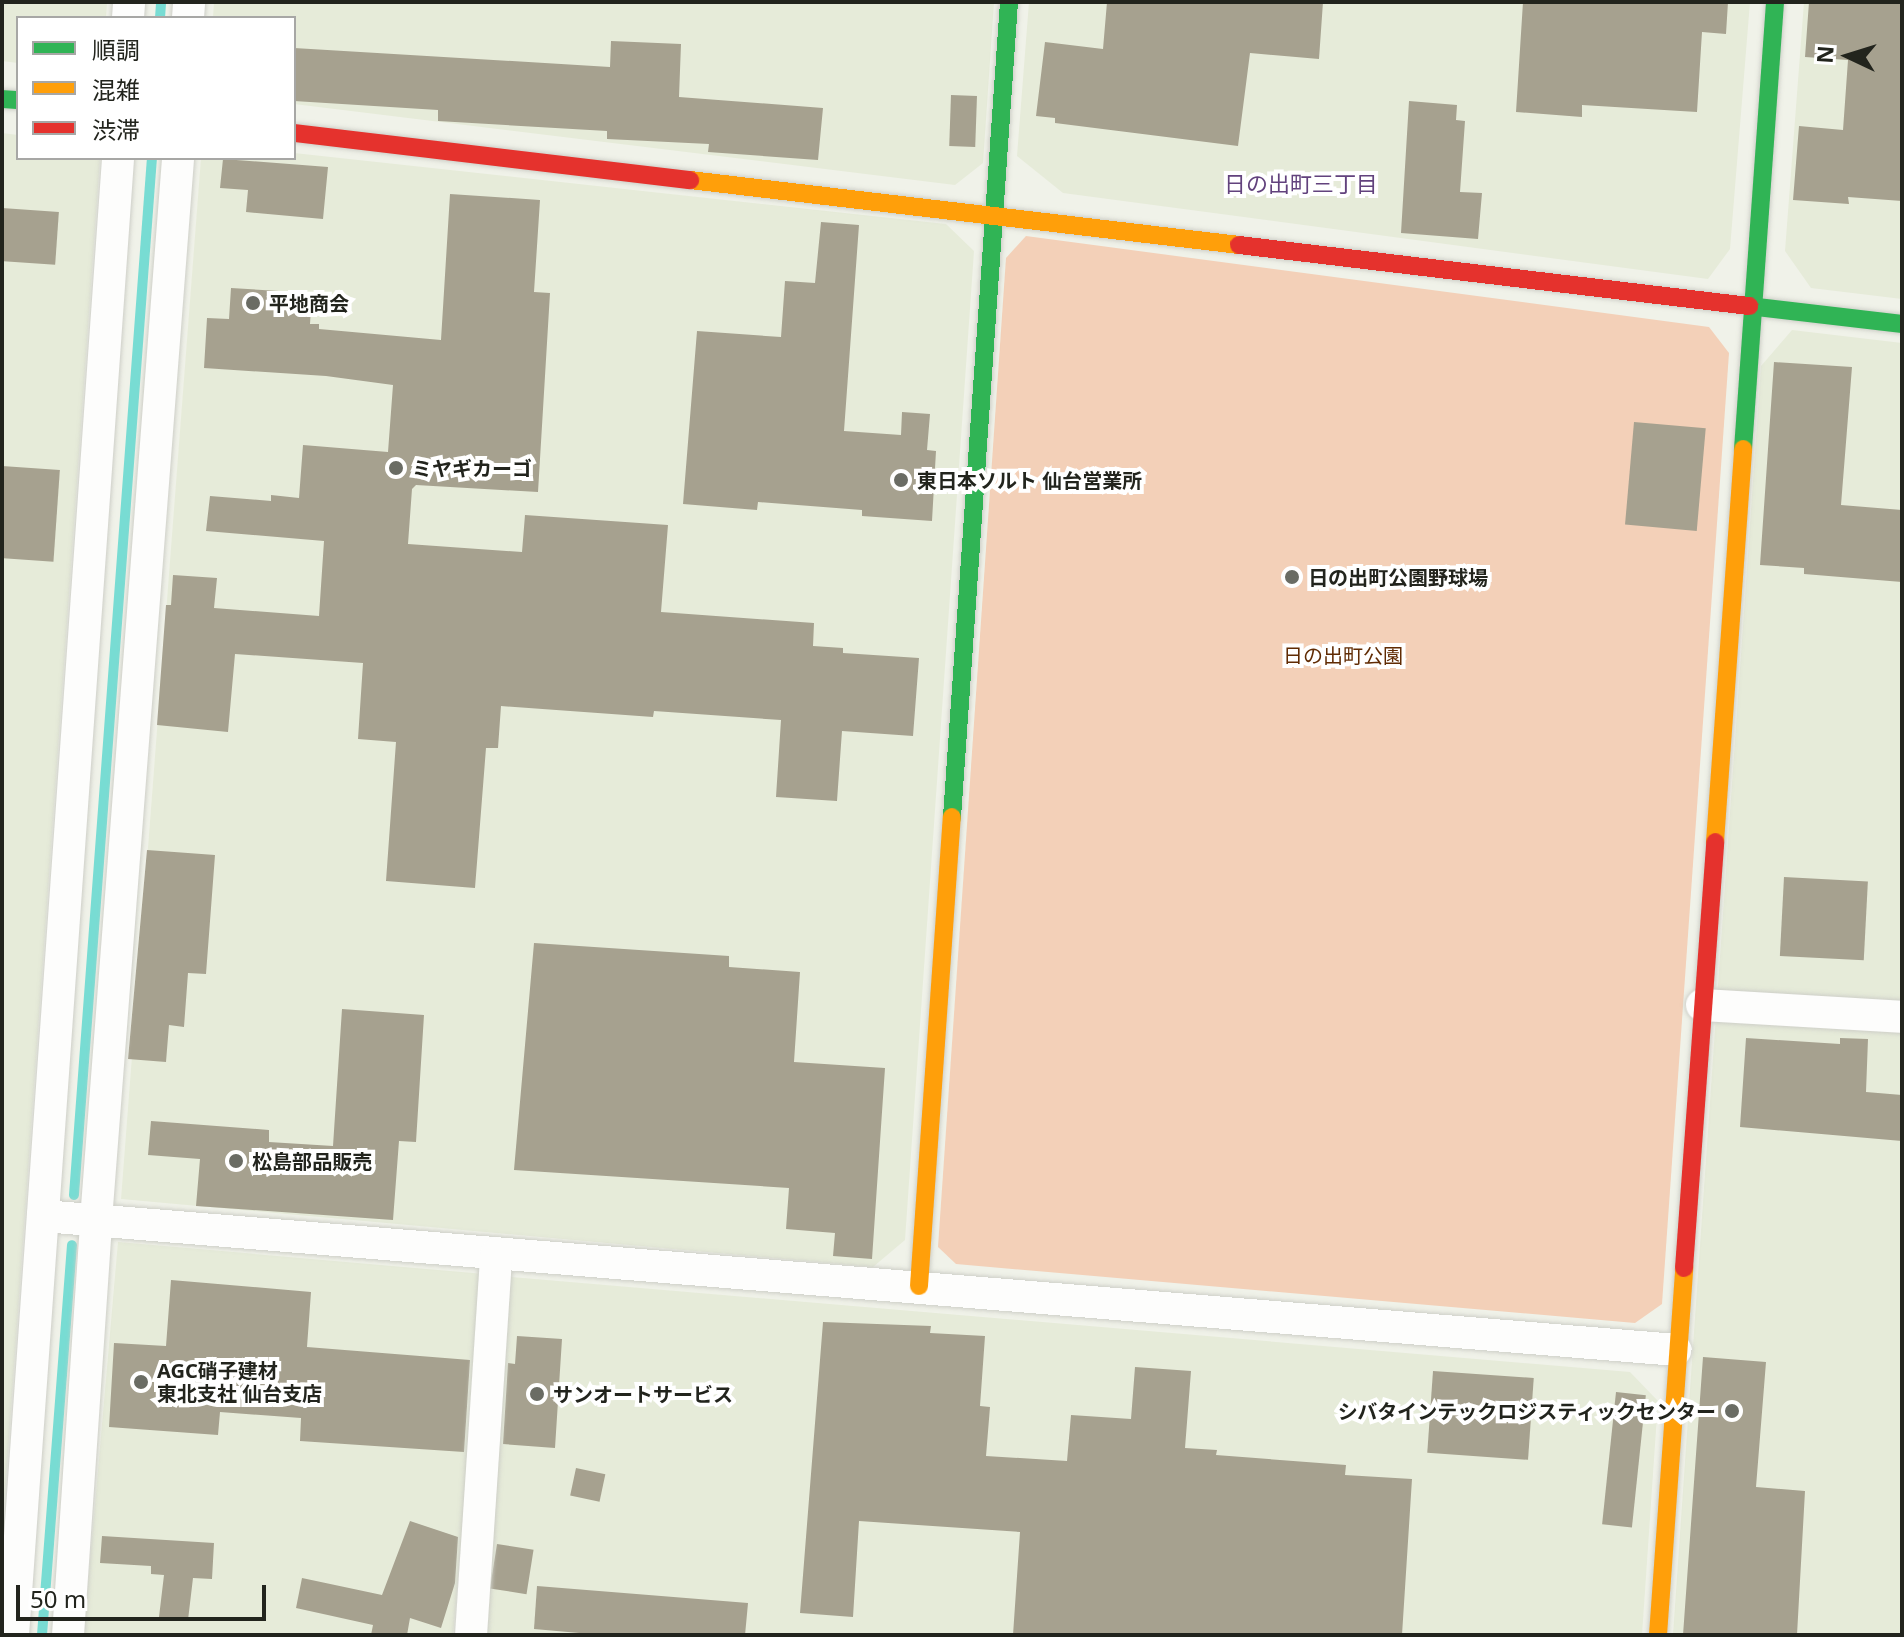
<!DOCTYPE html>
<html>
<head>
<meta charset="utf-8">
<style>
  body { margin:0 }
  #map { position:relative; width:1904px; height:1637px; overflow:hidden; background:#f0f2e9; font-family:"Noto Sans","Noto Sans JP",sans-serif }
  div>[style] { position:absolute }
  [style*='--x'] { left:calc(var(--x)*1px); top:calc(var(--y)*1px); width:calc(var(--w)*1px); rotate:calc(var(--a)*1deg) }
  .built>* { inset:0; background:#e6ebd9; transform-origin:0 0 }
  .green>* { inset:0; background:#f3d0b8 }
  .stream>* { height:10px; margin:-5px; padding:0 5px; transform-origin:5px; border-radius:5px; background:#78dcd3 }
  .building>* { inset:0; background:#a6a18f; transform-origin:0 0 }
  .roads { filter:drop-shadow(0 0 2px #cecfc8) drop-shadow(0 0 2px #cecfc8) }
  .street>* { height:32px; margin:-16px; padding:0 16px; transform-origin:16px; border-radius:16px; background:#fdfdfc }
  .fast>* { height:18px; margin:-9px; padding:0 9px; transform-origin:9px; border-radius:9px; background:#30b455 }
  .slow>* { height:18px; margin:-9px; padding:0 9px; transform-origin:9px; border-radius:9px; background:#ff9f0a }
  .jam>* { height:18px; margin:-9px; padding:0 9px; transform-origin:9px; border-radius:9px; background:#e5322d }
  .dots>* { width:22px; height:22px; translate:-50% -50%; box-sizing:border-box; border:4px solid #fff; border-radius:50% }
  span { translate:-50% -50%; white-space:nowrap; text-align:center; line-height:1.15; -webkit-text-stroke:8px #fff; paint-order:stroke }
  .poi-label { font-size:20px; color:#22241d; font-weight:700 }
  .left { translate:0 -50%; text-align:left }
  .right { translate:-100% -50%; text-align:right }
  .park-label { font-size:20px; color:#602b03 }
  .neighbourhood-label { font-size:22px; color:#62427d }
  .frame { position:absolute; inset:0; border:4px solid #22241d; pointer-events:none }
  .legend { position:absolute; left:16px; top:16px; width:280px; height:144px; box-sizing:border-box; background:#fff; border:2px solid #a7a7a5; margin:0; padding:10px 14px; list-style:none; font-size:24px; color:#22241d }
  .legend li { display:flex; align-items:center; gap:16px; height:40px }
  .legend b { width:40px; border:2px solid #a7a7a5 }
  .north { position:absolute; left:1808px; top:16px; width:80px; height:80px; -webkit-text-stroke:6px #fff; paint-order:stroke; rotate:274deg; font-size:22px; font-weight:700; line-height:32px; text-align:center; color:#22241d }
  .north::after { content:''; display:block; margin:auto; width:28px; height:36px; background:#22241d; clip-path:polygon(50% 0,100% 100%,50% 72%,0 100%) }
  .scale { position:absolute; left:16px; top:1585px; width:250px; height:36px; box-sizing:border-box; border:4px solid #22241d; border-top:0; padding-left:10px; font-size:24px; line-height:28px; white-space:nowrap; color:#22241d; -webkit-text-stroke:6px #fff; paint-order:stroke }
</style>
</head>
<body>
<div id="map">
  <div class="built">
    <div style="clip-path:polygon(2px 2px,107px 2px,106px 18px,18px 18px,18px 63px,2px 61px)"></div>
    <div style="clip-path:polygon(214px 2px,994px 2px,983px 163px,955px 185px,294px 104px,294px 18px,213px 18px)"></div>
    <div style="clip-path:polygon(1029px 2px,1750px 2px,1730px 249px,1708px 279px,1063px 193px,1017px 156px)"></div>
    <div style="clip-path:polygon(1804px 2px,1902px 2px,1902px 299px,1811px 288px,1785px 251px)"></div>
    <div style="clip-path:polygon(2px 133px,18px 135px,18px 158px,100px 158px,2px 1537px)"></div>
    <div style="clip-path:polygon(294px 153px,946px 224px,974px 251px,905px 1240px,873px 1267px,121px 1199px,201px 158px,294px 158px)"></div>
    <div style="clip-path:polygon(1792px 330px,1902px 343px,1902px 1635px,1673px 1635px,1761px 366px)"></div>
    <div style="left:118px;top:1242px;width:368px;height:394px;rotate:5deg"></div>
    <div style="clip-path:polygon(511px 1277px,1630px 1372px,1658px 1401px,1642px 1635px,485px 1635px)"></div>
  </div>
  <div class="green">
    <div style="clip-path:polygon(1026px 236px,1709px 327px,1729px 353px,1662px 1304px,1635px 1323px,956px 1264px,938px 1247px,1006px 258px)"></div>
  </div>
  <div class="stream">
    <div style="--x:160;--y:18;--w:16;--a:-86"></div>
    <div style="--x:74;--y:1195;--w:1040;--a:-85.7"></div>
    <div style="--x:42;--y:1635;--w:391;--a:-85.6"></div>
  </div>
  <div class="building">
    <div style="clip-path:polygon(1107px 2px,1323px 2px,1319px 59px,1250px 53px,1238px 146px,1055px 123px,1055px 118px,1036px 116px,1045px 42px,1103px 49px)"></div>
    <div style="clip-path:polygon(1523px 2px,1728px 2px,1726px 34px,1702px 32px,1697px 112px,1582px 105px,1582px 117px,1516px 112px)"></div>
    <div style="clip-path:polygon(1809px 2px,1902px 2px,1902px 201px,1848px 197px,1849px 204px,1793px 200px,1799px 126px,1843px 130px,1848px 60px,1805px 57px)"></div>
    <div style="clip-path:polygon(611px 41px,681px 44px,679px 97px,823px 108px,818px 160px,708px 152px,709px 144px,607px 139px,607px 131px,438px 121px,438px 110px,294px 101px,294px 48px,610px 67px)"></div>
    <div style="left:951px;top:95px;width:26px;height:51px;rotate:2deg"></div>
    <div style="clip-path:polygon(1409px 101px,1457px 105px,1456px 120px,1465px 121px,1460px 192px,1482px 193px,1478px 239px,1401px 233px)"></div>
    <div style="clip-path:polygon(223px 159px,328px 167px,323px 219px,246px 212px,248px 190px,220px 188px)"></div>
    <div style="clip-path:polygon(450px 194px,540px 200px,534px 292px,550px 293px,538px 492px,416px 485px,412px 489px,408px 544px,522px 552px,525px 515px,668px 525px,661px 612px,814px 623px,813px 646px,843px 648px,843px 653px,919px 658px,913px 736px,842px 731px,837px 801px,776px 797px,781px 720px,654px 711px,653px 717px,501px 706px,498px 748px,486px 748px,475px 888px,386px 881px,396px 742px,358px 739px,363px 663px,235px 654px,228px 732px,157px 725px,166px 605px,171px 605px,173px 575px,217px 578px,214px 608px,319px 616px,324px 541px,206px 531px,210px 496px,271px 501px,271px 495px,299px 498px,303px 445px,388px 452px,393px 385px,326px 376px,204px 368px,207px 318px,229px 319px,231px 288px,312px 293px,310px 324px,319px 324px,319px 329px,441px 340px)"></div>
    <div style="left:2px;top:208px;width:57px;height:53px;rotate:4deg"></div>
    <div style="clip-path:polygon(821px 222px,859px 225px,844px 431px,901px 435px,902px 412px,930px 414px,927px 450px,936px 451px,932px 521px,862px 516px,862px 510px,758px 502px,757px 510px,683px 504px,697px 331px,781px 337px,785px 281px,815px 283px)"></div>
    <div style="clip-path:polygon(1774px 362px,1852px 367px,1841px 505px,1902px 510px,1902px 582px,1804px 574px,1804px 568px,1760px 565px)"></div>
    <div style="left:1634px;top:422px;width:72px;height:103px;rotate:5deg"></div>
    <div style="left:2px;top:466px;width:58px;height:92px;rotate:4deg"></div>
    <div style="clip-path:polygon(147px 850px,215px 855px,206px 974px,188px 973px,184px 1027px,169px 1025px,166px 1062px,128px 1059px)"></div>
    <div style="left:1784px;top:877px;width:84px;height:79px;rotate:3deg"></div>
    <div style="clip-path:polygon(534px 943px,729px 956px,729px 967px,800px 972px,794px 1062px,885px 1068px,872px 1259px,833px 1256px,835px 1233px,786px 1229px,789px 1188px,514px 1170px)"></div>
    <div style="clip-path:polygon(342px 1009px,424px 1015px,416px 1142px,399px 1141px,393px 1220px,196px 1206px,200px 1159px,148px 1155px,151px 1121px,269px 1130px,269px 1142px,333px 1146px)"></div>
    <div style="clip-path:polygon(1746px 1038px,1840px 1044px,1840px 1038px,1868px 1039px,1866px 1092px,1902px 1095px,1902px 1141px,1740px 1127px)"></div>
    <div style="clip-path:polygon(171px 1280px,311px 1292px,307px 1347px,470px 1360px,464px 1452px,300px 1441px,301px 1418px,220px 1412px,218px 1435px,109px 1427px,114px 1343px,166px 1346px)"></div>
    <div style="clip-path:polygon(823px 1322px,931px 1326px,930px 1333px,985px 1336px,980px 1406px,990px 1407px,986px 1456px,1067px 1461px,1071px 1415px,1131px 1419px,1135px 1367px,1191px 1371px,1185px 1448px,1217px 1450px,1216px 1455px,1346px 1465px,1345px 1475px,1412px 1479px,1402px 1635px,1013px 1635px,1020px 1532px,859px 1521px,853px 1617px,800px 1613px)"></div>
    <div style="clip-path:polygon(517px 1336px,562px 1339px,555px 1448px,503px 1444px,508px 1363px,515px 1364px)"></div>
    <div style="clip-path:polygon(1703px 1357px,1766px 1362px,1756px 1487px,1805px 1491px,1797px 1635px,1683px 1635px)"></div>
    <div style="left:1433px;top:1371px;width:101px;height:82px;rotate:4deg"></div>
    <div style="left:1616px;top:1392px;width:30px;height:133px;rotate:6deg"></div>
    <div style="left:576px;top:1468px;width:30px;height:28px;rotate:12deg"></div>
    <div style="clip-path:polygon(410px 1521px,458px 1537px,455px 1583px,441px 1628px,410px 1618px,407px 1635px,371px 1635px,373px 1625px,296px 1608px,302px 1578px,382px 1595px)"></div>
    <div style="clip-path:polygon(102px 1536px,214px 1543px,212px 1579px,193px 1578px,188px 1620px,159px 1617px,164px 1575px,151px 1574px,151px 1566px,100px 1563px)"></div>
    <div style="left:497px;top:1544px;width:37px;height:45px;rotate:9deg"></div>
    <div style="clip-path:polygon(537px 1586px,748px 1603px,745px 1635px,602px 1635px,534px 1629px)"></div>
  </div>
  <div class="roads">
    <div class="street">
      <div style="--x:128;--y:18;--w:16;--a:-86"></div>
      <div style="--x:188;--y:18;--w:16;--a:-86"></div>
      <div style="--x:1702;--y:1005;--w:200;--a:3.4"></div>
      <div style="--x:43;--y:1216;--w:1638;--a:4.69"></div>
      <div style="--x:13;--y:1635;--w:1481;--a:-85.93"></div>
      <div style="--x:68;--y:1635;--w:416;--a:-86.1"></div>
      <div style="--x:96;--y:1220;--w:1065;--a:-85.58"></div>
      <div style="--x:471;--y:1635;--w:382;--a:-86.2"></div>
    </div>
    <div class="fast">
      <div style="--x:2;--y:99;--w:16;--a:4"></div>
      <div style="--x:1749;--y:306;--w:154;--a:6.7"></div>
      <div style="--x:1743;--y:449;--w:448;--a:-85.9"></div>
      <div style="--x:952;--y:817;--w:817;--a:-86"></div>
    </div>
    <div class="slow">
      <div style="--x:690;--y:180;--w:553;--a:6.75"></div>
      <div style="--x:1715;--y:842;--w:394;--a:-85.9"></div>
      <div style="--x:919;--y:1286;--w:470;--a:-86"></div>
      <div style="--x:1658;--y:1635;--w:368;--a:-85.9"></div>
    </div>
    <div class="jam">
      <div style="--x:294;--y:133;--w:399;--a:6.8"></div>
      <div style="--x:1239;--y:245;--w:514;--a:6.82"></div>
      <div style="--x:1684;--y:1268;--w:427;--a:-85.8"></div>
    </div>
  </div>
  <div class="dots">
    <div style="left:253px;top:303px;background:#6a6c64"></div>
    <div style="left:396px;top:468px;background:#6a6c64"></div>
    <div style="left:901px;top:480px;background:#6a6c64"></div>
    <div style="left:1292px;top:577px;background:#6a6c64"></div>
    <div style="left:236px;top:1161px;background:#6a6c64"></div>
    <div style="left:141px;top:1382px;background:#6a6c64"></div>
    <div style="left:537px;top:1394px;background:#6a6c64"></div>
    <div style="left:1732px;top:1411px;background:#6a6c64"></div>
  </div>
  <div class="poi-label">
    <span class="left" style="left:269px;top:303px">平地商会</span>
    <span class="left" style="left:412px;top:468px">ミヤギカーゴ</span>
    <span class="left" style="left:917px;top:480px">東日本ソルト 仙台営業所</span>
    <span class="left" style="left:1308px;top:577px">日の出町公園野球場</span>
    <span class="left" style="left:252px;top:1161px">松島部品販売</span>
    <span class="left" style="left:157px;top:1382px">AGC硝子建材<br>東北支社 仙台支店</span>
    <span class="left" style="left:553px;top:1394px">サンオートサービス</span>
    <span class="right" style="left:1716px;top:1411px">シバタインテックロジスティックセンター</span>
  </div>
  <div class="park-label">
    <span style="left:1343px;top:655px">日の出町公園</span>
  </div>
  <div class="neighbourhood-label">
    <span style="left:1301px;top:184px">日の出町三丁目</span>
  </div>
  <div class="frame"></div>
  <ul class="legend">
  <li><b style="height:10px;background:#30b455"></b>順調</li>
  <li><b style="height:10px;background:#ff9f0a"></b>混雑</li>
  <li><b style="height:10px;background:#e5322d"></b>渋滞</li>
  </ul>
  <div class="north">N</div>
  <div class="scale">50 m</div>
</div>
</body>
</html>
